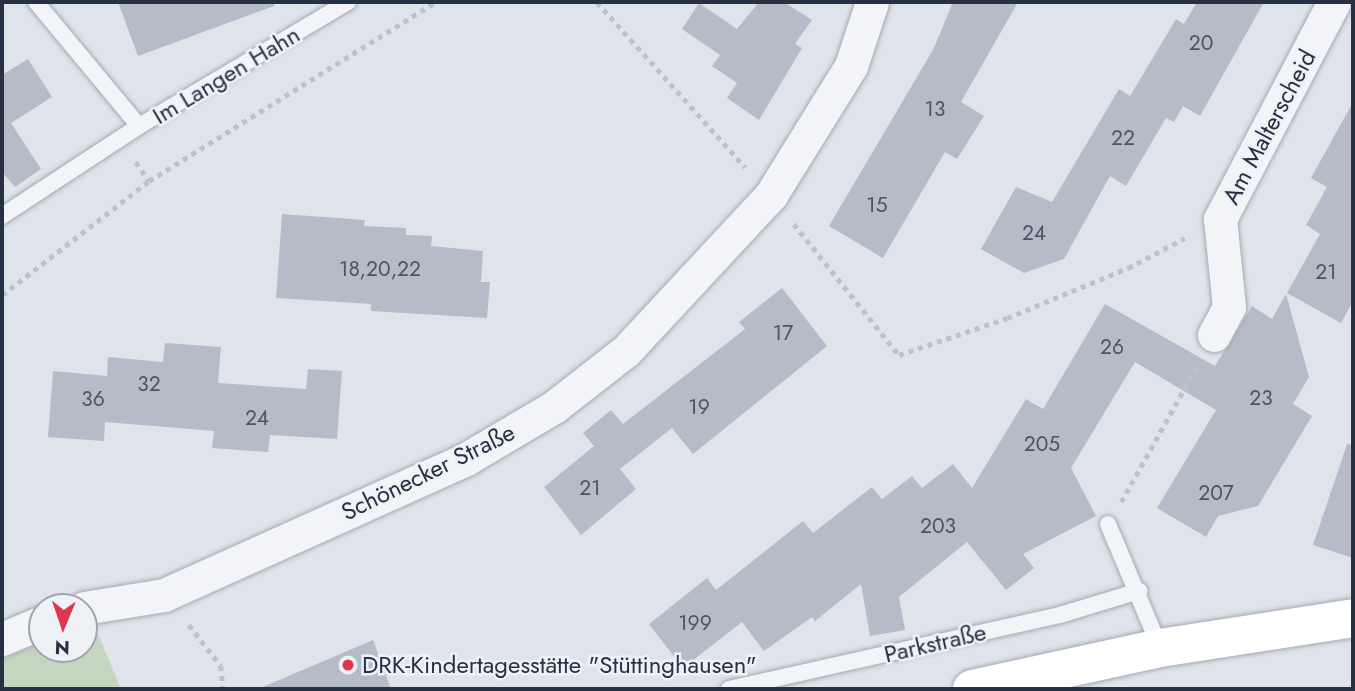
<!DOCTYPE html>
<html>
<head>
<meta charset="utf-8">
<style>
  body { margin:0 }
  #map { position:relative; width:1355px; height:691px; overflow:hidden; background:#dfe3ea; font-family:Jost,sans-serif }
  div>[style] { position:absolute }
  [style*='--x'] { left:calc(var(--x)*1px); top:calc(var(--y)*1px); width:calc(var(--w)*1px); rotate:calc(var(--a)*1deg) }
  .green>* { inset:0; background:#c5d5bf }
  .building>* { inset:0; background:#b5bcc8 }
  .path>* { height:4.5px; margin-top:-2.25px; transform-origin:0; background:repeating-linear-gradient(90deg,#bdc1c9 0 5px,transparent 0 10px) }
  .roads { filter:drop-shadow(0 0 2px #a4aab5) drop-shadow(0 0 2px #a4aab5) }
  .lane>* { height:16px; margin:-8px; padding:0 8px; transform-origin:8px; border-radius:8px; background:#f2f4f8 }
  .street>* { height:33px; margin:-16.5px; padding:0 16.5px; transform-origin:16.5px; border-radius:16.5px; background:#f2f4f8 }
  .secondary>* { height:38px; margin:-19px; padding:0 19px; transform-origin:19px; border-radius:19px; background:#fff }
  .dots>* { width:19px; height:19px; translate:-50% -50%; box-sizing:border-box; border:4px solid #eef2f7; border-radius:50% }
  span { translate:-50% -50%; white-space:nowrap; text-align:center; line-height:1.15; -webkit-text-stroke:5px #eef2f7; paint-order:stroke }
  .number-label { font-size:21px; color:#4a5464 }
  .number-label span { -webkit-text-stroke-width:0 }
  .street-label { font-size:24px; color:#263143 }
  .poi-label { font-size:24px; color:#263143 }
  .left { translate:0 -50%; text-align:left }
  .frame { position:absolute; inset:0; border:4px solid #263143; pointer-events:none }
  .north { position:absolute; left:28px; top:593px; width:70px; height:70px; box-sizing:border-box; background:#eef2f7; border:2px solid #9ea5af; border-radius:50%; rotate:182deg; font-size:19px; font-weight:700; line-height:28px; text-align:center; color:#263143 }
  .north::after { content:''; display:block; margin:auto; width:24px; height:32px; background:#dd3651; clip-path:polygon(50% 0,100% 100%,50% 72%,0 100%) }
</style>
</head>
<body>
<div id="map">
  <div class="green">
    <div style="clip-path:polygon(93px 622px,121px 689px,2px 689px,2px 659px,42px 643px,42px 649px,84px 649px,84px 626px)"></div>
  </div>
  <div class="building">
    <div style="clip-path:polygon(118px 2px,274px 2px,274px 6px,138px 56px)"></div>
    <div style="clip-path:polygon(759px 2px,784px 2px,812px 20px,795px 44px,802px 48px,759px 120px,727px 98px,737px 83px,712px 66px,720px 55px,682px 29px,699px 3px,737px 29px)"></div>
    <div style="clip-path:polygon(953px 2px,1018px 2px,961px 102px,984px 116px,957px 159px,945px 152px,883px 258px,829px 226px,934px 48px)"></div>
    <div style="clip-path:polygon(1197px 2px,1264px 2px,1200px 116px,1183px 106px,1174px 122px,1166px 118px,1126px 186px,1110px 176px,1064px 259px,1024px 273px,981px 249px,1016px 187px,1052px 202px,1119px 89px,1130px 96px,1176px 19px,1184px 24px)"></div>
    <div style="clip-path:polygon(28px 59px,52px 97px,11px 123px,41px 169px,15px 187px,2px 172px,2px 75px)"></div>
    <div style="clip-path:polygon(1353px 102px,1353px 301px,1341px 323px,1287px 293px,1320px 234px,1306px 225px,1327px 187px,1311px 178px)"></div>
    <div style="clip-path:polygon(282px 214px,365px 220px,364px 226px,406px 228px,406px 235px,432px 236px,431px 246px,483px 251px,481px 282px,490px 282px,487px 318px,371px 311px,371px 304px,276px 298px)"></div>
    <div style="clip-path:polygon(782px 288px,827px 346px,693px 454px,672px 428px,620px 469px,636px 489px,581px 535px,544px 487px,594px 446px,583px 433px,611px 410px,623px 424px,745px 329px,739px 322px)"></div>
    <div style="clip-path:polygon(1286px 294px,1309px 377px,1293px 404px,1312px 416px,1258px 506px,1218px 516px,1206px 537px,1157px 508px,1216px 410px,1135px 362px,1071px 468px,1096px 516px,1023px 554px,1034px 568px,1006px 590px,967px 542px,899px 597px,905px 630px,870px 636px,861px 584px,815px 621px,812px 617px,764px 651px,742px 622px,683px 668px,649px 624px,707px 578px,716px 590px,803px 521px,813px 533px,872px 487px,882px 499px,912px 476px,922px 488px,953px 464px,972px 488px,1026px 399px,1043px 409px,1105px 304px,1215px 366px,1252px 306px,1272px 319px)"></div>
    <div style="clip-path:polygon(165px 343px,221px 347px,218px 383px,306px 389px,308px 369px,342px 371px,337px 439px,270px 435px,268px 452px,212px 448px,214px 431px,105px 422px,104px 441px,48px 437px,53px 371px,107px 376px,108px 357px,163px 362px)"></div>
    <div style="clip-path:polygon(1347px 444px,1353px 445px,1353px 558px,1313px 545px)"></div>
    <div style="clip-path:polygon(373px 640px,391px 689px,258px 689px)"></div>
  </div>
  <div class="path">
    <div style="--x:597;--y:2;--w:222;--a:48.1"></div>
    <div style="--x:136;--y:162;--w:23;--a:56"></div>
    <div style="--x:794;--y:224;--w:168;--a:51.3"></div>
    <div style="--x:899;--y:355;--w:114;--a:-18.9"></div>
    <div style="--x:1007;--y:318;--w:131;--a:-22.5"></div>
    <div style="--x:1128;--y:268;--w:64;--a:-27.8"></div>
    <div style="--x:2;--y:295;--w:186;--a:-37.8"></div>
    <div style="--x:149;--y:181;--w:337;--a:-32"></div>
    <div style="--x:1121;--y:502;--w:156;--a:-60.8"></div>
    <div style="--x:189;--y:625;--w:52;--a:52"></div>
    <div style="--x:221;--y:666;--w:23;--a:85"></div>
  </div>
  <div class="roads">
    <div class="lane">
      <div style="--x:36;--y:2;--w:161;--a:50.3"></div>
      <div style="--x:2;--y:216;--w:164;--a:-33.3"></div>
      <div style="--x:139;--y:126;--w:243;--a:-30.7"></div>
      <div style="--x:1108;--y:524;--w:134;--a:67.2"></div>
      <div style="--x:729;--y:689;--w:339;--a:-12.6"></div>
      <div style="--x:1060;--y:615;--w:83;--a:-16.9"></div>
    </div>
    <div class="street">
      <div style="--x:1214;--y:335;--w:32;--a:-62"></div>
      <div style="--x:1229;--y:307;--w:88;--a:-95.8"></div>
      <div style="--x:1220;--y:219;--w:245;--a:-62.3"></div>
      <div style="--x:84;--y:608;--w:81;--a:-9.2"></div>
      <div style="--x:164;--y:595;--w:331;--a:-24.2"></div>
      <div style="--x:466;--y:459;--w:102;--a:-30.6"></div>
      <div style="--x:554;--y:407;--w:91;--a:-37.9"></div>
      <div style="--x:626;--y:351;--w:213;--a:-47.1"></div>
      <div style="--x:771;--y:195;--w:152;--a:-58.2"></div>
      <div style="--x:851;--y:66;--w:67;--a:-71.8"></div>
      <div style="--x:2;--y:639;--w:43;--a:-23"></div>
    </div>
    <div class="secondary">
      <div style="--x:972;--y:689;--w:192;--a:-12.3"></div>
      <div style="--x:1160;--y:648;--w:195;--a:-8.8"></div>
    </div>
  </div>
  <div class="dots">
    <div style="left:348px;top:665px;background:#dd3651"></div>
  </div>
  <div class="number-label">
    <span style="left:1201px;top:43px">20</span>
    <span style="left:935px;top:109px">13</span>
    <span style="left:1123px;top:138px">22</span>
    <span style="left:877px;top:205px">15</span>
    <span style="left:1034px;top:233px">24</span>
    <span style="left:380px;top:269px">18,20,22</span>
    <span style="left:1326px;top:272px">21</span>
    <span style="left:783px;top:333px">17</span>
    <span style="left:1112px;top:347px">26</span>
    <span style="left:149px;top:384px">32</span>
    <span style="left:1261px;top:398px">23</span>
    <span style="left:93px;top:399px">36</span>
    <span style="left:699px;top:407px">19</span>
    <span style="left:257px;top:418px">24</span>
    <span style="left:1042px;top:444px">205</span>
    <span style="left:590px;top:488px">21</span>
    <span style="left:1216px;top:493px">207</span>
    <span style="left:938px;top:526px">203</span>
    <span style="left:695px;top:623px">199</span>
  </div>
  <div class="street-label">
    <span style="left:226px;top:75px;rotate:-31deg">Im Langen Hahn</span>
    <span style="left:1269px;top:127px;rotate:-62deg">Am Malterscheid</span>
    <span style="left:428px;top:472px;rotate:-26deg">Schönecker Straße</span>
    <span style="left:935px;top:643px;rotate:-13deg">Parkstraße</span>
  </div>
  <div class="poi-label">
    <span class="left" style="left:362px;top:665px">DRK-Kindertagesstätte "Stüttinghausen"</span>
  </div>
  <div class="frame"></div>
  <div class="north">N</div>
</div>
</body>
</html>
